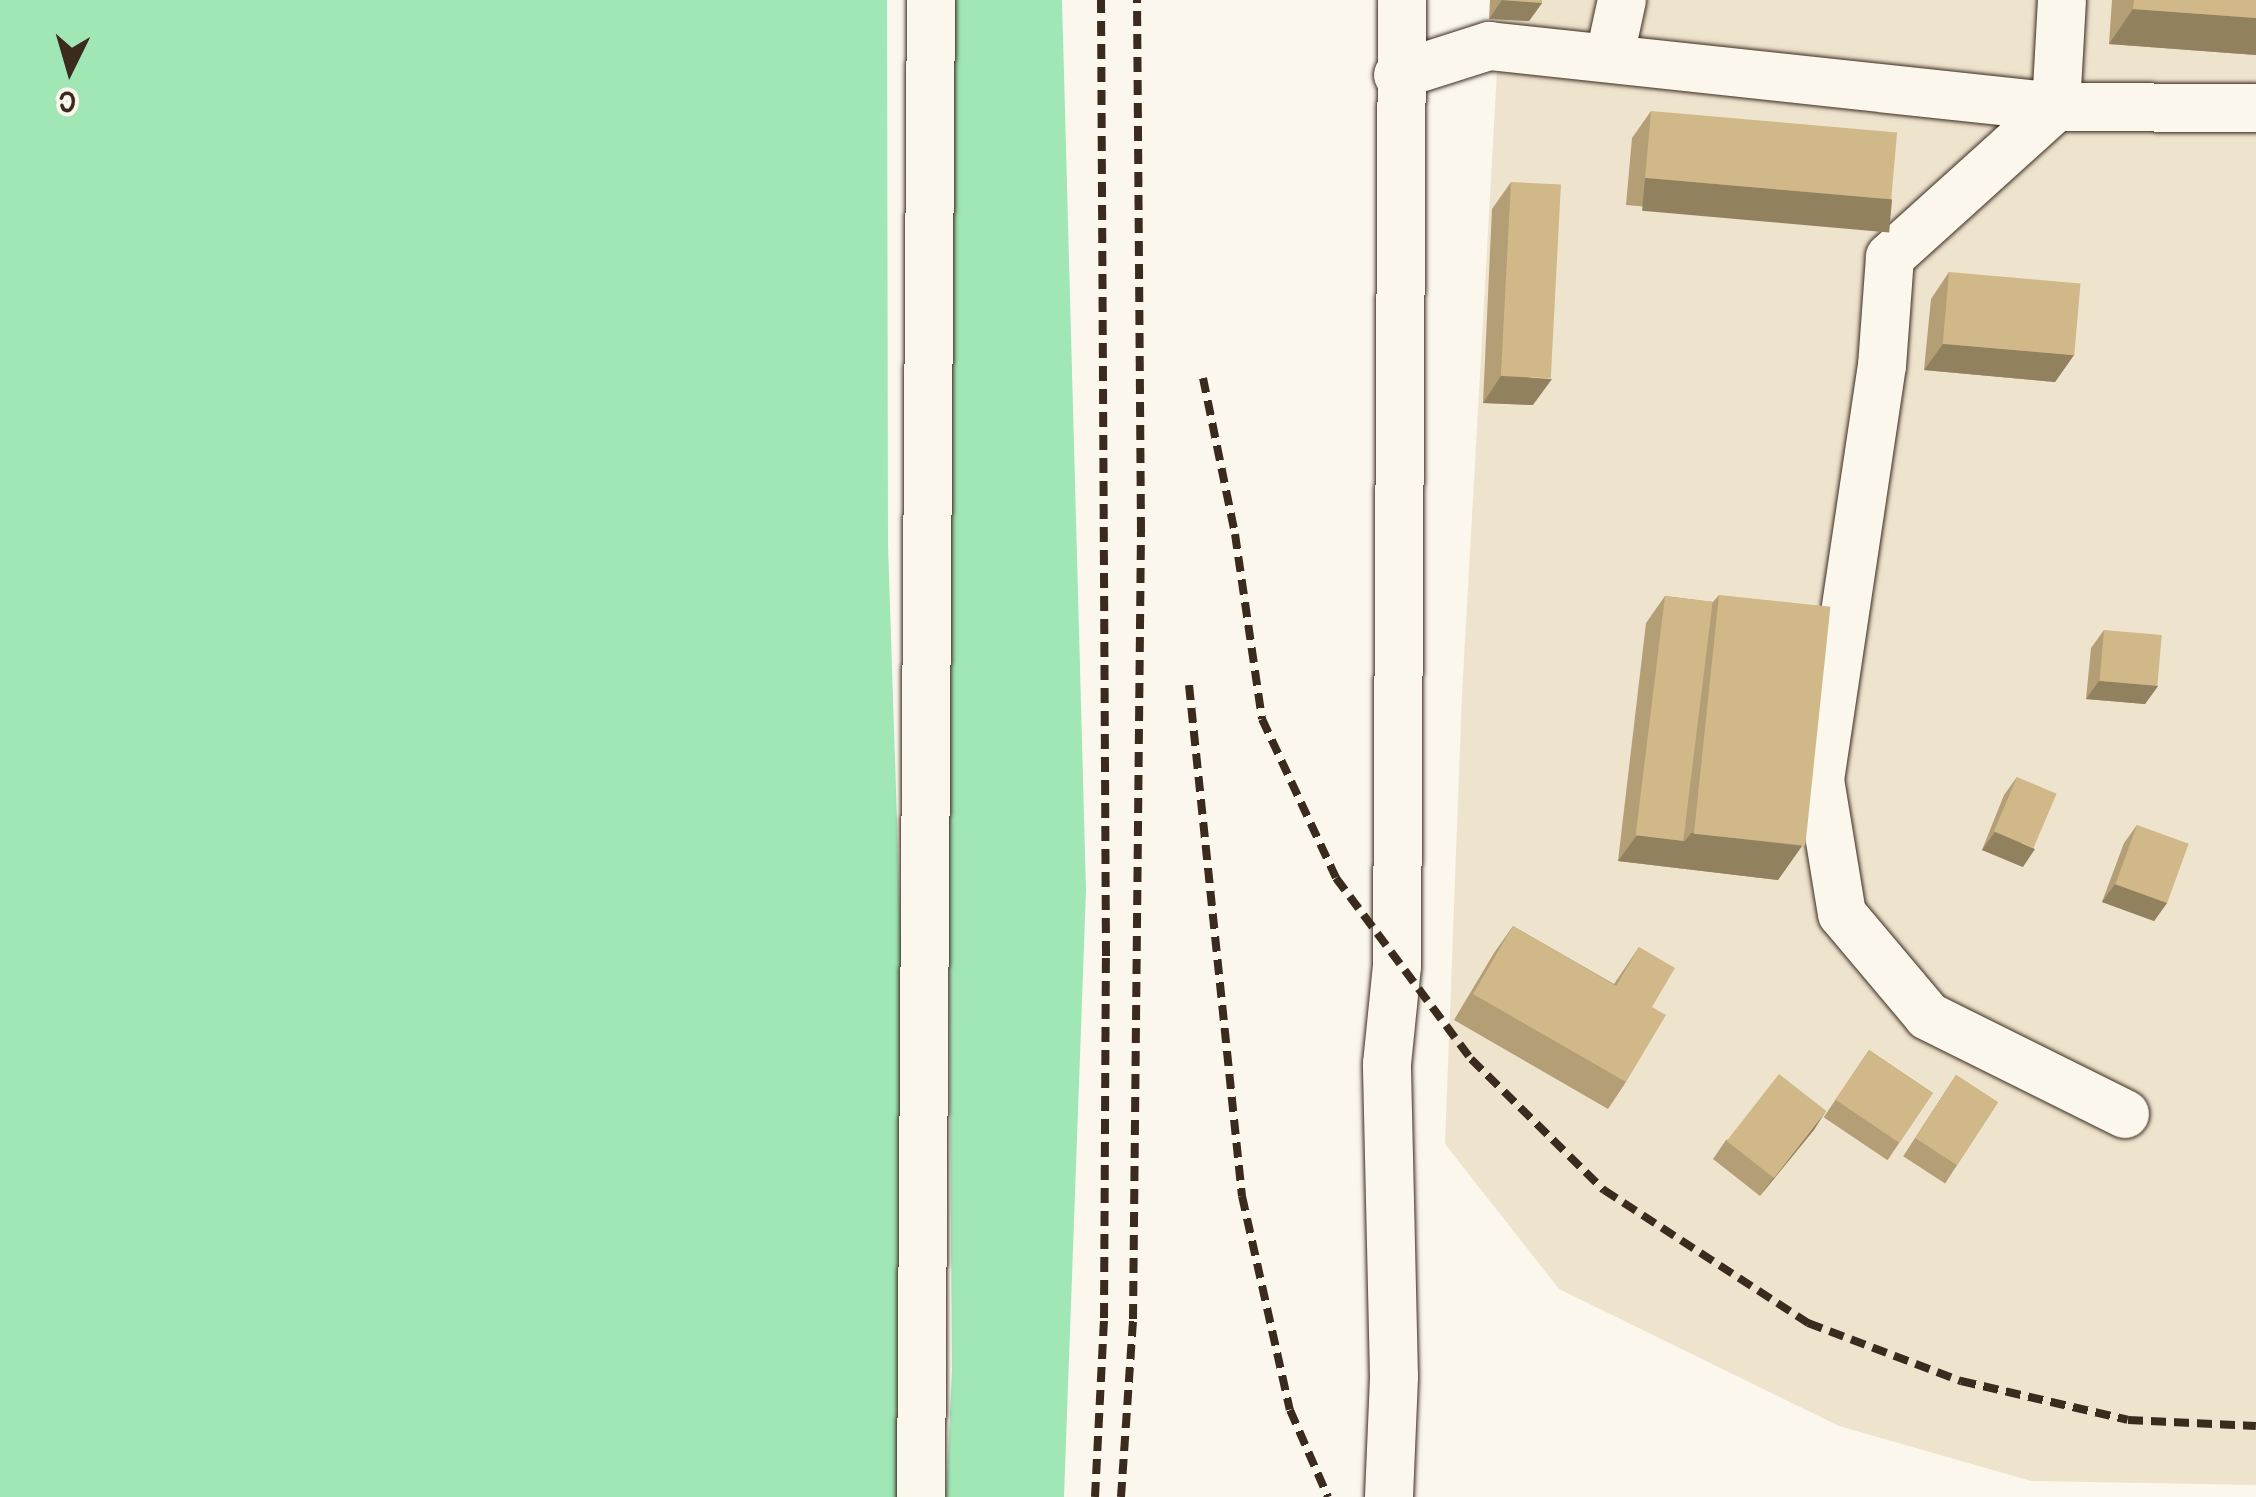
<!DOCTYPE html>
<html>
<head>
<meta charset="utf-8">
<style>
  body { margin:0 }
  #map { position:relative; width:2256px; height:1497px; overflow:hidden; background:#fbf7ec; font-family:Pangolin,sans-serif }
  div>[style] { position:absolute }
  [style*='--x'] { left:calc(var(--x)*1px); top:calc(var(--y)*1px); width:calc(var(--w)*1px); rotate:calc(var(--a)*1deg) }
  .built>* { inset:0; background:#eee4ce }
  .green>* { inset:0; background:#a0e7b5 }
  .roads { filter:drop-shadow(0 0 2px #3b2a1e) drop-shadow(0 0 2px #3b2a1e) }
  .minor>* { height:48px; margin:-24px; padding:0 24px; transform-origin:24px; border-radius:24px; background:#fbf7ec }
  .rail>* { height:8px; margin-top:-4px; transform-origin:0; background:repeating-linear-gradient(90deg,#3b2a1e 0 15px,transparent 0 23px) }
  .wall>* { inset:0; background:#b39e75; transform-origin:0 0 }
  .shaded-wall>* { inset:0; background:#92815f; transform-origin:0 0 }
  .building>* { inset:0; background:#d0b888; transform-origin:0 0 }
  span { translate:-50% -50%; white-space:nowrap; text-align:center; line-height:1.15; -webkit-text-stroke:8px #fbf7ec; paint-order:stroke }
  .north { position:absolute; left:20px; top:20px; width:100px; height:100px; -webkit-text-stroke:8px #fbf7ec; paint-order:stroke; rotate:185deg; font-size:28px; font-weight:700; line-height:40px; text-align:center; color:#3b2a1e }
  .north::after { content:''; display:block; margin:auto; width:35px; height:45px; background:#3b2a1e; clip-path:polygon(50% 0,100% 100%,50% 72%,0 100%) }
</style>
</head>
<body>
<div id="map">
  <div class="built">
    <div style="clip-path:polygon(1501px 0,2256px 0,2256px 1485px,2031px 1481px,1839px 1426px,1559px 1289px,1445px 1144px,1462px 694px)"></div>
  </div>
  <div class="green">
    <div style="clip-path:polygon(0 0,887px 0,888px 545px,919px 1497px,0 1497px)"></div>
    <div style="clip-path:polygon(942px 0,1062px 0,1086px 890px,1064px 1497px,946px 1497px,952px 1370px)"></div>
  </div>
  <div class="roads">
    <div class="minor">
      <div style="--x:1610;--y:55;--w:56;--a:-77.7"></div>
      <div style="--x:1398;--y:75;--w:96;--a:-17.7"></div>
      <div style="--x:1489;--y:46;--w:570;--a:6.14"></div>
      <div style="--x:2056;--y:107;--w:107;--a:-86.8"></div>
      <div style="--x:2125;--y:1114;--w:220;--a:-153.6"></div>
      <div style="--x:1928;--y:1016;--w:133;--a:-130.1"></div>
      <div style="--x:1842;--y:914;--w:136;--a:-99.3"></div>
      <div style="--x:1820;--y:780;--w:419;--a:-81.5"></div>
      <div style="--x:1882;--y:366;--w:109;--a:-85.8"></div>
      <div style="--x:1890;--y:257;--w:224;--a:-42.1"></div>
      <div style="--x:2056;--y:107;--w:200;--a:0.3"></div>
      <div style="--x:921;--y:1497;--w:1497;--a:-89.62"></div>
      <div style="--x:1389;--y:1497;--w:120;--a:-87.6"></div>
      <div style="--x:1394;--y:1377;--w:313;--a:-91.3"></div>
      <div style="--x:1387;--y:1064;--w:99;--a:-84.2"></div>
      <div style="--x:1397;--y:966;--w:966;--a:-89.7"></div>
    </div>
  </div>
  <div class="rail">
    <div style="--x:1203;--y:378;--w:159;--a:78.4"></div>
    <div style="--x:1235;--y:534;--w:187;--a:81.7"></div>
    <div style="--x:1262;--y:719;--w:175;--a:65"></div>
    <div style="--x:1336;--y:878;--w:226;--a:53.3"></div>
    <div style="--x:1471;--y:1059;--w:187;--a:44.6"></div>
    <div style="--x:1604;--y:1190;--w:244;--a:33.1"></div>
    <div style="--x:1808;--y:1323;--w:164;--a:20.8"></div>
    <div style="--x:1961;--y:1381;--w:171;--a:13.1"></div>
    <div style="--x:2128;--y:1420;--w:128;--a:2.7"></div>
    <div style="--x:1189;--y:685;--w:514;--a:84.08"></div>
    <div style="--x:1242;--y:1196;--w:219;--a:77.4"></div>
    <div style="--x:1290;--y:1410;--w:95;--a:66.4"></div>
    <div style="--x:1095;--y:1497;--w:179;--a:-87.1"></div>
    <div style="--x:1104;--y:1318;--w:362;--a:-89.7"></div>
    <div style="--x:1106;--y:956;--w:956;--a:-90.3"></div>
    <div style="--x:1121;--y:1497;--w:178;--a:-86.1"></div>
    <div style="--x:1133;--y:1319;--w:787;--a:-89.42"></div>
    <div style="--x:1141;--y:532;--w:532;--a:-90.43"></div>
  </div>
  <div class="wall">
    <div style="clip-path:polygon(1490px 0,1542px 0,1542px 3px,1529px 21px,1489px 19px)"></div>
    <div style="clip-path:polygon(2112px 0,2256px 0,2256px 55px,2109px 44px)"></div>
    <div style="clip-path:polygon(1651px 111px,1892px 199px,1873px 226px,1626px 205px,1632px 138px)"></div>
    <div style="clip-path:polygon(1511px 182px,1533px 405px,1483px 403px,1492px 209px)"></div>
    <div style="clip-path:polygon(1949px 272px,2074px 355px,2055px 382px,1924px 370px,1931px 299px)"></div>
    <div style="clip-path:polygon(1719px 595px,1802px 846px,1778px 880px,1618px 861px,1646px 623px,1665px 596px,1713px 602px)"></div>
    <div style="clip-path:polygon(2104px 630px,2158px 686px,2145px 704px,2086px 699px,2091px 648px)"></div>
    <div style="clip-path:polygon(2017px 777px,2023px 867px,1982px 850px,2004px 795px)"></div>
    <div style="clip-path:polygon(2137px 825px,2167px 903px,2154px 921px,2102px 902px,2124px 843px)"></div>
    <div style="clip-path:polygon(1513px 926px,1614px 984px,1639px 947px,1652px 1007px,1626px 1082px,1608px 1109px,1454px 1020px,1494px 953px)"></div>
    <div style="left:1869px;top:1050px;width:77px;height:81px;rotate:34deg"></div>
    <div style="left:1956px;top:1075px;width:50px;height:97px;rotate:33deg"></div>
    <div style="clip-path:polygon(1826px 1111px,1760px 1196px,1713px 1159px,1726px 1140px)"></div>
  </div>
  <div class="shaded-wall">
    <div style="clip-path:polygon(1502px 0,1542px 3px,1529px 21px,1489px 19px)"></div>
    <div style="clip-path:polygon(2133px 9px,2256px 18px,2256px 55px,2109px 44px)"></div>
    <div style="left:1645px;top:178px;width:248px;height:33px;rotate:5deg"></div>
    <div style="clip-path:polygon(1943px 344px,2074px 355px,2055px 382px,1924px 370px)"></div>
    <div style="clip-path:polygon(1501px 376px,1552px 379px,1533px 405px,1483px 403px)"></div>
    <div style="clip-path:polygon(2099px 681px,2158px 686px,2145px 704px,2086px 699px)"></div>
    <div style="clip-path:polygon(1995px 832px,2035px 849px,2023px 867px,1982px 850px)"></div>
    <div style="clip-path:polygon(1691px 833px,1802px 846px,1778px 880px,1618px 861px,1637px 835px,1685px 841px)"></div>
    <div style="clip-path:polygon(2115px 884px,2167px 903px,2154px 921px,2102px 902px)"></div>
    <div style="clip-path:polygon(1826px 1111px,1814px 1130px,1760px 1196px,1773px 1178px)"></div>
  </div>
  <div class="building">
    <div style="clip-path:polygon(1502px 0,1542px 0,1542px 3px)"></div>
    <div style="clip-path:polygon(2134px 0,2256px 0,2256px 18px,2133px 9px)"></div>
    <div style="left:1651px;top:111px;width:247px;height:67px;rotate:5deg"></div>
    <div style="left:1511px;top:182px;width:50px;height:194px;rotate:3deg"></div>
    <div style="left:1949px;top:272px;width:132px;height:72px;rotate:5deg"></div>
    <div style="left:1719px;top:595px;width:112px;height:240px;rotate:6deg"></div>
    <div style="left:1665px;top:596px;width:48px;height:241px;rotate:7deg"></div>
    <div style="left:2104px;top:630px;width:58px;height:51px;rotate:5deg"></div>
    <div style="left:2017px;top:777px;width:43px;height:59px;rotate:23deg"></div>
    <div style="left:2137px;top:825px;width:55px;height:63px;rotate:20deg"></div>
    <div style="clip-path:polygon(1513px 926px,1616px 986px,1639px 947px,1675px 968px,1652px 1007px,1666px 1015px,1626px 1082px,1473px 994px)"></div>
    <div style="left:1869px;top:1050px;width:77px;height:60px;rotate:34deg"></div>
    <div style="left:1779px;top:1074px;width:60px;height:85px;rotate:38deg"></div>
    <div style="left:1956px;top:1075px;width:50px;height:75px;rotate:33deg"></div>
  </div>
  <div class="north">С</div>
</div>
</body>
</html>
